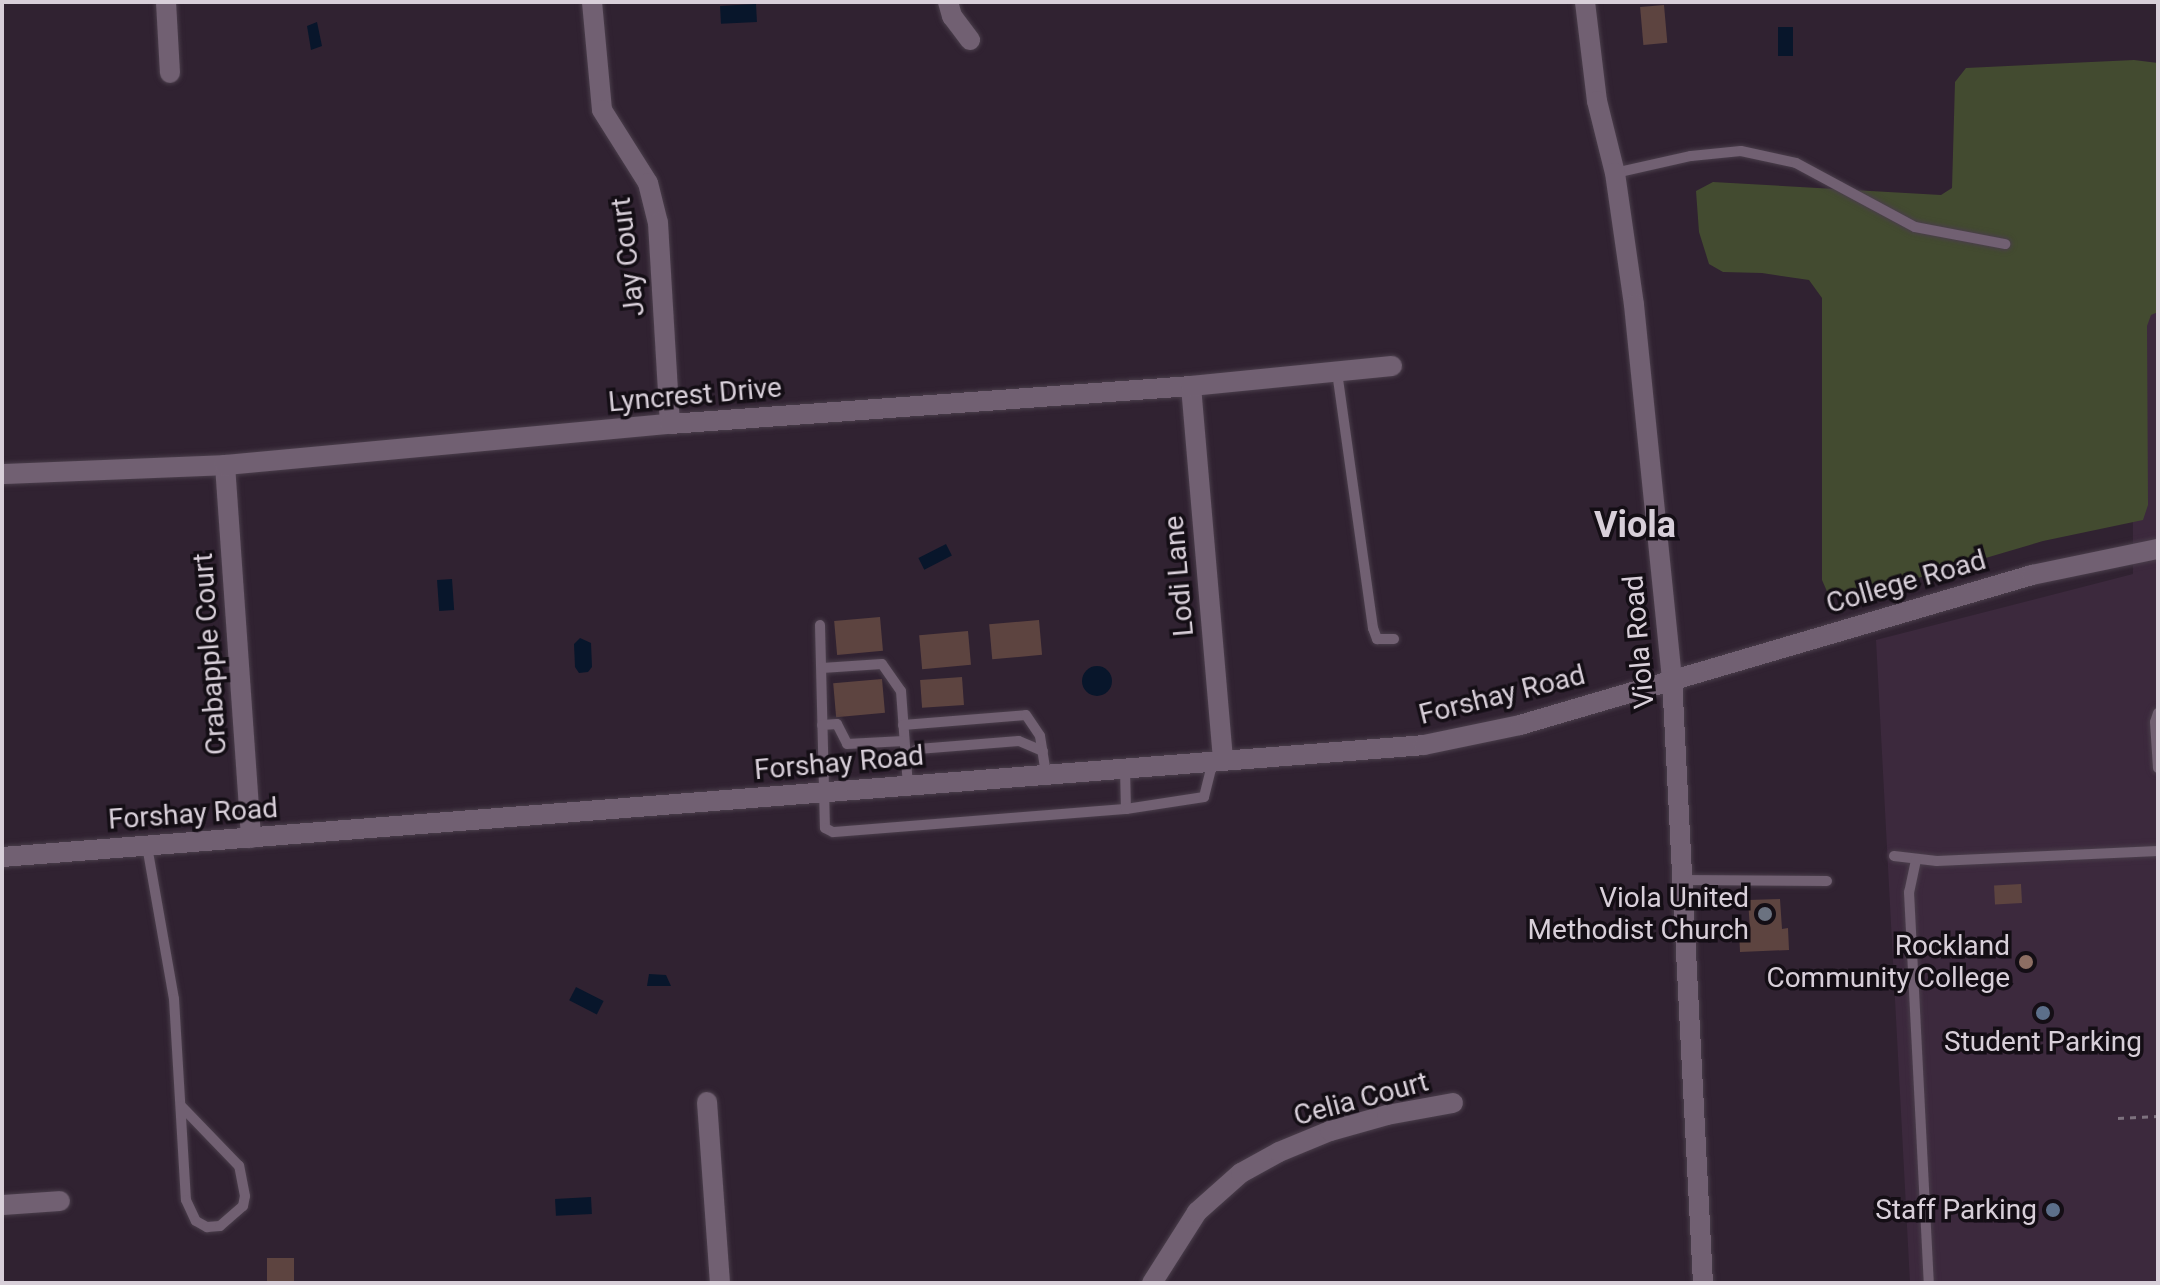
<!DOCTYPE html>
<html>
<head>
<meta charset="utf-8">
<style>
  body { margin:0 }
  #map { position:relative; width:2160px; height:1285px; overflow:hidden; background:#302231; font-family:Roboto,sans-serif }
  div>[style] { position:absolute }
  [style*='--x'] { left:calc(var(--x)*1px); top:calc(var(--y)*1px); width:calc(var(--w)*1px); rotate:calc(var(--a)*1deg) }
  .built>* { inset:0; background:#3c293d }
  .green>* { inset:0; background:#434b30 }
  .water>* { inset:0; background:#08162b; transform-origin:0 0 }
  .round { border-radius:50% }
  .building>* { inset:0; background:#5d4440; transform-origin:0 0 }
  .path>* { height:3px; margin-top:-1.5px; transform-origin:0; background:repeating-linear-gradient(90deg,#7d717e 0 6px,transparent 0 12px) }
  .roads { filter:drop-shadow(0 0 2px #4a3e4b) drop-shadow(0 0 2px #4a3e4b) }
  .service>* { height:10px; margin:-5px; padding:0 5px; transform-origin:5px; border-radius:5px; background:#716072 }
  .minor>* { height:20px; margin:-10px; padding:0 10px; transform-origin:10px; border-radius:10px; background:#716072 }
  .tertiary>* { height:20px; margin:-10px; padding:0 10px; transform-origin:10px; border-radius:10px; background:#716072 }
  .dots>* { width:22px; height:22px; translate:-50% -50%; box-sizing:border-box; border:4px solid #140e15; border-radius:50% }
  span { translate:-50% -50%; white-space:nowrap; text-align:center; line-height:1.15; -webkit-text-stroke:7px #140e15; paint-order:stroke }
  .street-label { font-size:28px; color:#d8cfd9 }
  .poi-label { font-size:28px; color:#d8cfd9 }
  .right { translate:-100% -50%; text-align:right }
  .district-label { font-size:36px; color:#d8cfd9; font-weight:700 }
  .frame { position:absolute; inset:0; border:4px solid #d8cfd9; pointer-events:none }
</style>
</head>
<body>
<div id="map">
  <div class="built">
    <div style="clip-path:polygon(2132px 149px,2158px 149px,2158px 1283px,1910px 1283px,1876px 640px,2133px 574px)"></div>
  </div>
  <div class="green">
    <div style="clip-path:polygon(2134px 60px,2158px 63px,2158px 312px,2151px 315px,2147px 326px,2148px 505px,2143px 520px,2043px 541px,1850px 598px,1829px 596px,1822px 580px,1822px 298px,1809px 280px,1762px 273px,1723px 272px,1709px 264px,1699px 232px,1696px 191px,1713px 182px,1941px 195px,1952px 188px,1955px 82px,1966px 68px)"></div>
  </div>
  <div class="water">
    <div style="left:756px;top:4px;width:18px;height:36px;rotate:87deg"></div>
    <div style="clip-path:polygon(317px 22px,322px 46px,311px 50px,307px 26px)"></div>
    <div style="left:1778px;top:27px;width:15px;height:29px"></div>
    <div style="left:946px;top:544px;width:13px;height:31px;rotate:63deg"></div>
    <div style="left:452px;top:579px;width:31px;height:15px;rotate:86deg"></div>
    <div style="clip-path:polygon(580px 638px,591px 643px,592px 667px,588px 672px,579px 673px,575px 667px,574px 644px)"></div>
    <div class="round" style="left:1082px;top:666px;width:30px;height:30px"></div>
    <div style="clip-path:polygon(649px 974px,666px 975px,671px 986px,647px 986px)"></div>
    <div style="left:576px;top:987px;width:31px;height:15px;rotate:27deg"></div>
    <div style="left:591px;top:1197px;width:17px;height:36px;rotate:87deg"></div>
  </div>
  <div class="building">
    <div style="left:1664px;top:5px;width:38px;height:24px;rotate:85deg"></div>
    <div style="left:880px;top:617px;width:34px;height:46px;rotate:85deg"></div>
    <div style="left:1039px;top:620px;width:35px;height:50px;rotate:85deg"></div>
    <div style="left:968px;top:631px;width:34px;height:49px;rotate:85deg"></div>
    <div style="left:962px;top:677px;width:28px;height:42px;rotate:86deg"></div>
    <div style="left:882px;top:679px;width:34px;height:49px;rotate:85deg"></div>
    <div style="left:2021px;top:884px;width:19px;height:27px;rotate:87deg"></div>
    <div style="clip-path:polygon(1780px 899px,1782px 929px,1788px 928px,1789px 950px,1740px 952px,1739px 930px,1750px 929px,1748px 900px)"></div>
    <div style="left:267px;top:1258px;width:27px;height:25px"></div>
  </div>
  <div class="path">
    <div style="--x:2118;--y:1118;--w:40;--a:-2.9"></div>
  </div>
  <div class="roads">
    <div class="service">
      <div style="--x:1615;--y:173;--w:78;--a:-12.6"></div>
      <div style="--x:1691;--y:156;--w:50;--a:-5.7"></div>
      <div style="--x:1741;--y:151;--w:56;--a:12.3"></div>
      <div style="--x:1796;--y:163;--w:135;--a:28.3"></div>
      <div style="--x:1915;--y:227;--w:92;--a:10.7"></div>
      <div style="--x:1337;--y:372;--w:259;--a:82"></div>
      <div style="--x:1373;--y:628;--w:12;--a:70"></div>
      <div style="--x:1377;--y:639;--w:17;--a:0"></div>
      <div style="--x:820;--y:625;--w:203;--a:88.6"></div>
      <div style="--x:825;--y:828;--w:9;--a:27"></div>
      <div style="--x:833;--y:832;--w:294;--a:-4.5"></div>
      <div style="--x:822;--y:668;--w:60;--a:-3.8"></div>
      <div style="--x:882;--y:664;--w:33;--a:55"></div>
      <div style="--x:901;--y:691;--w:95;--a:85.8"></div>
      <div style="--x:2158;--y:713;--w:9;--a:108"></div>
      <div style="--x:2155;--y:722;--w:46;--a:86.3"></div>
      <div style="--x:822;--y:725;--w:15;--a:-4"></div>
      <div style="--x:837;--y:724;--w:22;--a:63"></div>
      <div style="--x:847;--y:744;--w:57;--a:-3"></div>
      <div style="--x:903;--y:725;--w:123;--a:-4.6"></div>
      <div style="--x:1026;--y:715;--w:25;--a:56"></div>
      <div style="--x:1040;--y:736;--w:39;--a:81"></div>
      <div style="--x:905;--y:757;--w:15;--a:-32"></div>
      <div style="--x:918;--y:749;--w:101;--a:-4.5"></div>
      <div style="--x:1019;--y:741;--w:26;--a:23"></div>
      <div style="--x:1125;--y:769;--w:40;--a:88.6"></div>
      <div style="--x:1126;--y:809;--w:79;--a:-8.7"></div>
      <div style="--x:1204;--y:797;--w:36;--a:-76"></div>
      <div style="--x:147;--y:846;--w:155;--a:80"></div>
      <div style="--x:174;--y:999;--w:201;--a:86.6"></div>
      <div style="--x:186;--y:1200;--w:23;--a:65"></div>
      <div style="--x:196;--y:1221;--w:13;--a:29"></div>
      <div style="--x:207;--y:1227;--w:13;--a:-4"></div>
      <div style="--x:220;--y:1226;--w:30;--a:-41"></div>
      <div style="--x:243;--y:1206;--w:10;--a:-79"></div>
      <div style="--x:245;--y:1196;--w:31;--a:-101"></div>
      <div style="--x:239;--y:1166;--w:83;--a:-134"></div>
      <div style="--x:1894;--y:856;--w:43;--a:6.6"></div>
      <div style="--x:1937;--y:861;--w:221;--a:-2.6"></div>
      <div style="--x:1916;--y:860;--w:33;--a:102"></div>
      <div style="--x:1909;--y:892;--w:392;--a:87.1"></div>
      <div style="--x:1683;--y:880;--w:144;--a:0.4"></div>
    </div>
    <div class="minor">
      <div style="--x:166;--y:2;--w:71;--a:86.8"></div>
      <div style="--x:592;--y:2;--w:108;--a:84.7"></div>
      <div style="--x:602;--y:110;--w:86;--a:57.8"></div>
      <div style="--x:648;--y:183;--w:41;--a:76"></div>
      <div style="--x:658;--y:223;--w:201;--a:86.6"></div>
      <div style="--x:948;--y:2;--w:15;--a:74"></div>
      <div style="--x:952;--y:16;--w:30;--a:53"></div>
      <div style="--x:1191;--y:386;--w:376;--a:85.1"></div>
      <div style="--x:225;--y:465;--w:374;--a:86"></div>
      <div style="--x:2;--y:474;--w:223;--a:-2.3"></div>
      <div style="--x:225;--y:465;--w:447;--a:-5.3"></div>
      <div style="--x:670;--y:424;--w:522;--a:-4.17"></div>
      <div style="--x:1191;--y:386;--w:202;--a:-5.7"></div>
      <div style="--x:707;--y:1102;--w:181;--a:85.9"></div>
      <div style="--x:2;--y:1205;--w:58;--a:-3.9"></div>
      <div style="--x:1152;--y:1283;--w:84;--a:-57.6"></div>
      <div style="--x:1197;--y:1212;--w:59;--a:-41.6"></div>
      <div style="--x:1241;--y:1173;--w:43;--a:-28.9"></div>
      <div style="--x:1279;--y:1152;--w:55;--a:-22.4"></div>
      <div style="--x:1330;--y:1131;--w:59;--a:-15.7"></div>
      <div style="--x:1387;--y:1115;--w:67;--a:-10.3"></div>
    </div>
    <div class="tertiary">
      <div style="--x:1585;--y:2;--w:100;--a:83.1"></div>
      <div style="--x:1597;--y:101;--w:74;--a:76"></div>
      <div style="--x:1615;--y:173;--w:133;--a:81.8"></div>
      <div style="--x:1634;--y:305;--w:375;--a:84.2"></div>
      <div style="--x:1672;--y:678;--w:606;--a:87.07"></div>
      <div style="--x:2;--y:857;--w:1426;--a:-4.5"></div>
      <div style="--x:1424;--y:745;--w:98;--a:-11.8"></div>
      <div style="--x:1520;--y:725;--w:534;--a:-16.33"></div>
      <div style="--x:2032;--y:575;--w:129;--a:-11.7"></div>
    </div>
  </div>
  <div class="dots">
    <div style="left:1765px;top:914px;background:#6b7280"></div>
    <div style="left:2026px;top:962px;background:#8d6e63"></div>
    <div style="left:2043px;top:1013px;background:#5c6f8a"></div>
    <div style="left:2053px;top:1210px;background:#5c6f8a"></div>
  </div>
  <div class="street-label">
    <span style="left:628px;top:257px;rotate:-97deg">Jay Court</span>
    <span style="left:695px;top:395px;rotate:-5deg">Lyncrest Drive</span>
    <span style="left:1179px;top:576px;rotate:-95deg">Lodi Lane</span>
    <span style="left:1906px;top:582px;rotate:-16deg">College Road</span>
    <span style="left:1639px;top:642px;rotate:-95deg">Viola Road</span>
    <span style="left:210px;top:654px;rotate:-94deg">Crabapple Court</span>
    <span style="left:1502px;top:695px;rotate:-14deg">Forshay Road</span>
    <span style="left:839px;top:763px;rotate:-5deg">Forshay Road</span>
    <span style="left:193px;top:814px;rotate:-4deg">Forshay Road</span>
    <span style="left:1361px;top:1099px;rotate:-15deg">Celia Court</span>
  </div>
  <div class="poi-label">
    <span class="right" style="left:1749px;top:914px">Viola United<br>Methodist Church</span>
    <span class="right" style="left:2010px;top:962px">Rockland<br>Community College</span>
    <span style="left:2043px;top:1042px">Student Parking</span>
    <span class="right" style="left:2037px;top:1210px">Staff Parking</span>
  </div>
  <div class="district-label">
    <span style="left:1635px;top:526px">Viola</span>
  </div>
  <div class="frame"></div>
</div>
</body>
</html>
